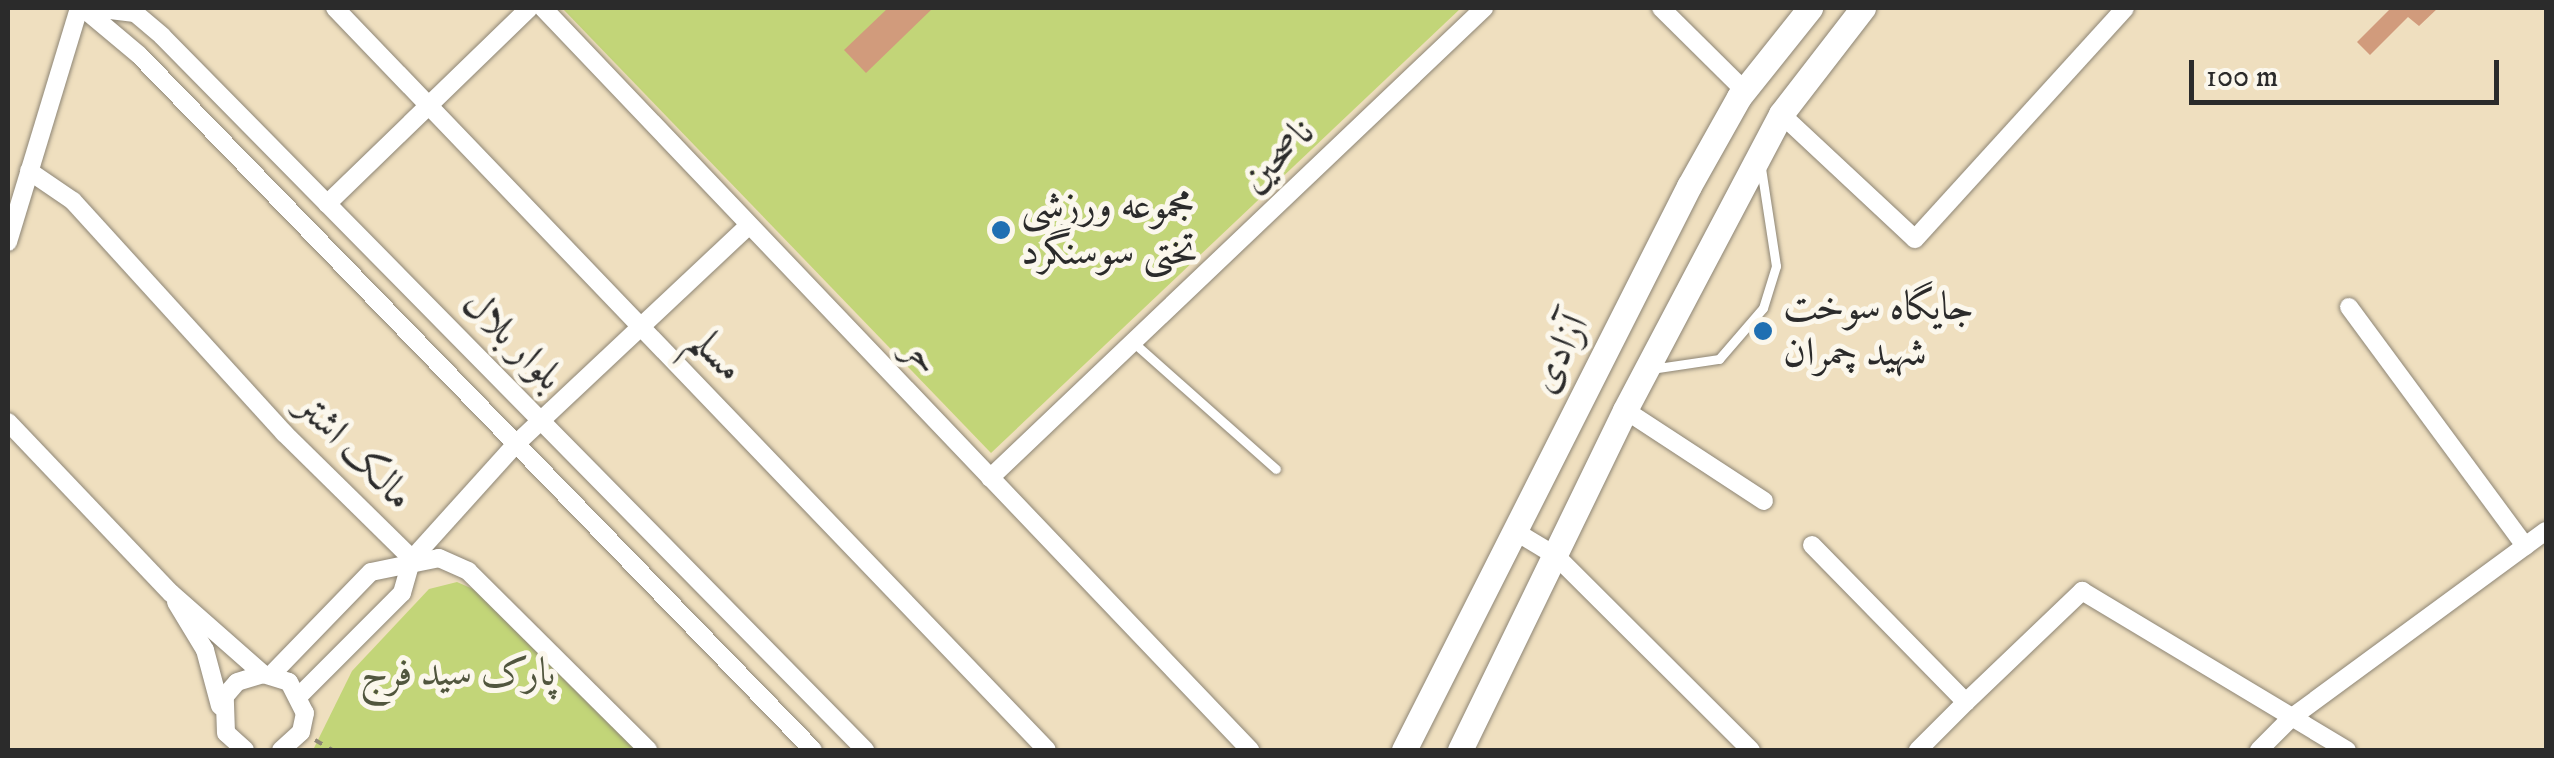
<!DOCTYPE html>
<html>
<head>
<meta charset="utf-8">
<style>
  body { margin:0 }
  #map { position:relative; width:2554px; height:758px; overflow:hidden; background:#efdfbf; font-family:"IM FELL DW Pica",Amiri,serif }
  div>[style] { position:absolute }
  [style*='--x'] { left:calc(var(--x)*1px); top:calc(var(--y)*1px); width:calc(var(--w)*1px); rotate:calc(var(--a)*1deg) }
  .green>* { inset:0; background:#c2d578 }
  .building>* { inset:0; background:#d19b7c }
  .path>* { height:4px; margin-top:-2px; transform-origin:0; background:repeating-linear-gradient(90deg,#8d8575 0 8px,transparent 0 16px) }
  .roads { filter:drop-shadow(0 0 2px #8d8575) drop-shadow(0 0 2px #8d8575) }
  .service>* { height:9px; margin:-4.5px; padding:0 4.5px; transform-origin:4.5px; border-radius:4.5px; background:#fff }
  .minor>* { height:18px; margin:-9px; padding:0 9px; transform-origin:9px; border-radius:9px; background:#fff }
  .secondary>* { height:25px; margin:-12.5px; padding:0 12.5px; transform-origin:12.5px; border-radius:12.5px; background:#fff }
  .dots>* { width:28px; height:28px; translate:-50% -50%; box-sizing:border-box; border:5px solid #fbf7ec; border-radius:50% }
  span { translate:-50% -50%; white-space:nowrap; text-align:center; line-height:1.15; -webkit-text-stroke:10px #fbf7ec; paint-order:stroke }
  .street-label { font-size:40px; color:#2b2b2b }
  .poi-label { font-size:40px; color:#2b2b2b }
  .left { translate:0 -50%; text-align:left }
  .park-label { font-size:40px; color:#51563e }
  .frame { position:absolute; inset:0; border:10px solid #2b2b2b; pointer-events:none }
  .scale { position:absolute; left:2189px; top:60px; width:310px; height:45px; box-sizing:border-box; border:5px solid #2b2b2b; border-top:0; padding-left:12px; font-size:30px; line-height:35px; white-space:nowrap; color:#2b2b2b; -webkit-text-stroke:8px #fbf7ec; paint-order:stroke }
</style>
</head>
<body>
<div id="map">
  <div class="green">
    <div style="clip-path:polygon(562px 8px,1461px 8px,991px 453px)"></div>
    <div style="clip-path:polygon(457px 582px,482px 593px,639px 750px,313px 750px,352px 671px,429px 589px)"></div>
  </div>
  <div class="building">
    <div style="clip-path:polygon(888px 8px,933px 8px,866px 73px,844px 50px)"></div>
    <div style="clip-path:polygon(2391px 8px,2438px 8px,2419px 26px,2408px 17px,2370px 55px,2357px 42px)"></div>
  </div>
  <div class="path">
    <div style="--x:315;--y:740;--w:20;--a:30"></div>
  </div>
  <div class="roads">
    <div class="service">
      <div style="--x:1133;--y:342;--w:191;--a:41.6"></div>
      <div style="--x:1651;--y:369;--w:69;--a:-8.4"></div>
      <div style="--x:1719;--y:359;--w:67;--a:-49.2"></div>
      <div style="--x:1763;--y:308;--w:44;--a:-72.8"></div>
      <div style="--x:1776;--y:266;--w:99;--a:-98.7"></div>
    </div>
    <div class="minor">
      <div style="--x:83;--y:8;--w:73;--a:40"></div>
      <div style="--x:139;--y:55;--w:968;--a:45.88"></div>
      <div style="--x:94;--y:8;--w:41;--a:7"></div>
      <div style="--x:135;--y:13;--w:35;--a:40"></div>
      <div style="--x:162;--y:36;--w:1002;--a:45.44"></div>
      <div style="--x:335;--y:8;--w:1028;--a:46.18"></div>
      <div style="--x:543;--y:8;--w:1025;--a:46.38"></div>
      <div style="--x:1661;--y:8;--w:117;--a:44.7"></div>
      <div style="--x:1781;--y:114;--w:183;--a:43"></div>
      <div style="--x:1915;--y:239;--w:312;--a:-47.7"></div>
      <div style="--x:29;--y:171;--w:53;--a:34.3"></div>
      <div style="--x:73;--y:201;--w:314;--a:47.7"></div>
      <div style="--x:284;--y:433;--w:180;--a:44.5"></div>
      <div style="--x:327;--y:204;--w:281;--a:-44.1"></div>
      <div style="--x:8;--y:242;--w:245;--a:-73.1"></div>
      <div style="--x:2349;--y:307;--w:297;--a:53.6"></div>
      <div style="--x:1625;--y:410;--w:166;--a:33.2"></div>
      <div style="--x:8;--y:422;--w:236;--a:46.4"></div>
      <div style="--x:171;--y:593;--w:123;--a:41.4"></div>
      <div style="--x:990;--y:478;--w:682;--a:-43.57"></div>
      <div style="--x:1513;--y:530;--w:50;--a:31.2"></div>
      <div style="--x:1556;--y:556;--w:275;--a:44.9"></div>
      <div style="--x:1812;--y:545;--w:220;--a:45.6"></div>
      <div style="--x:1966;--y:702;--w:68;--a:135"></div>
      <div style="--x:176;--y:602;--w:56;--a:58.9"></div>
      <div style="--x:205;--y:650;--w:58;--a:75"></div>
      <div style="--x:272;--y:674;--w:142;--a:-45.9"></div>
      <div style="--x:371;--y:572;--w:69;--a:-11.6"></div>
      <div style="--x:439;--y:558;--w:32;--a:24"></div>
      <div style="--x:468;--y:571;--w:254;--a:44.8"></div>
      <div style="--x:300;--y:695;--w:144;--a:-45"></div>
      <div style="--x:402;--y:593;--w:35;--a:-74"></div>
      <div style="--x:412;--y:559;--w:155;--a:-47.9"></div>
      <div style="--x:516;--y:444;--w:318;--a:-43.2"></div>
      <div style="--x:1966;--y:702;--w:161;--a:-43.7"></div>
      <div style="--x:2082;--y:591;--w:309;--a:31"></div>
      <div style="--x:245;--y:750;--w:25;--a:-138"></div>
      <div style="--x:226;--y:733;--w:37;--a:-92"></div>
      <div style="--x:225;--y:696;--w:18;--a:-49"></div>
      <div style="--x:237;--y:682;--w:27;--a:-17"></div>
      <div style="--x:263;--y:674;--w:27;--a:17"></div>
      <div style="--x:289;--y:682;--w:35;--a:63"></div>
      <div style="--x:305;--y:713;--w:19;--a:102"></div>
      <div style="--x:301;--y:732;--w:27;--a:138"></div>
      <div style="--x:2259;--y:750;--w:45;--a:-45"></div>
      <div style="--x:2291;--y:718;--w:316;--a:-36.3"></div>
    </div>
    <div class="secondary">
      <div style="--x:1404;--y:750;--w:632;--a:-63.19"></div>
      <div style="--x:1689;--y:186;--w:102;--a:-60.7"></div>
      <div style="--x:1739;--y:97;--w:114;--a:-51.4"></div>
      <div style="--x:1460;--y:750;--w:378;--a:-64.1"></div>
      <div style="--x:1625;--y:410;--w:335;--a:-62.2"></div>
      <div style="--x:1781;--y:114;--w:134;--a:-52.3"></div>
    </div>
  </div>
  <div class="dots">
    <div style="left:1001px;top:230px;background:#1f6fb2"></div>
    <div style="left:1763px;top:331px;background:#1f6fb2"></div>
  </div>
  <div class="street-label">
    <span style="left:1278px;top:156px;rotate:-44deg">ناصحین</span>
    <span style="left:512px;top:341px;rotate:45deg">بلوار بلال</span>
    <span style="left:1560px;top:354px;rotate:-63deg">آزادی</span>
    <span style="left:716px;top:355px;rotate:46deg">مسلم</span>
    <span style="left:921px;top:356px;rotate:46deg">حر</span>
    <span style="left:354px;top:452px;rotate:45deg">مالک اشتر</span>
  </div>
  <div class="poi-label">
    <span class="left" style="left:1021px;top:230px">مجموعه ورزشی<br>تختی سوسنگرد</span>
    <span class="left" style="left:1783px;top:331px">جایگاه سوخت<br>شهید چمران</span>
  </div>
  <div class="park-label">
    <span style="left:458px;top:674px">پارک سید فرج</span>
  </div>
  <div class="frame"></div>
  <div class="scale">100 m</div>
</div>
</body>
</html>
